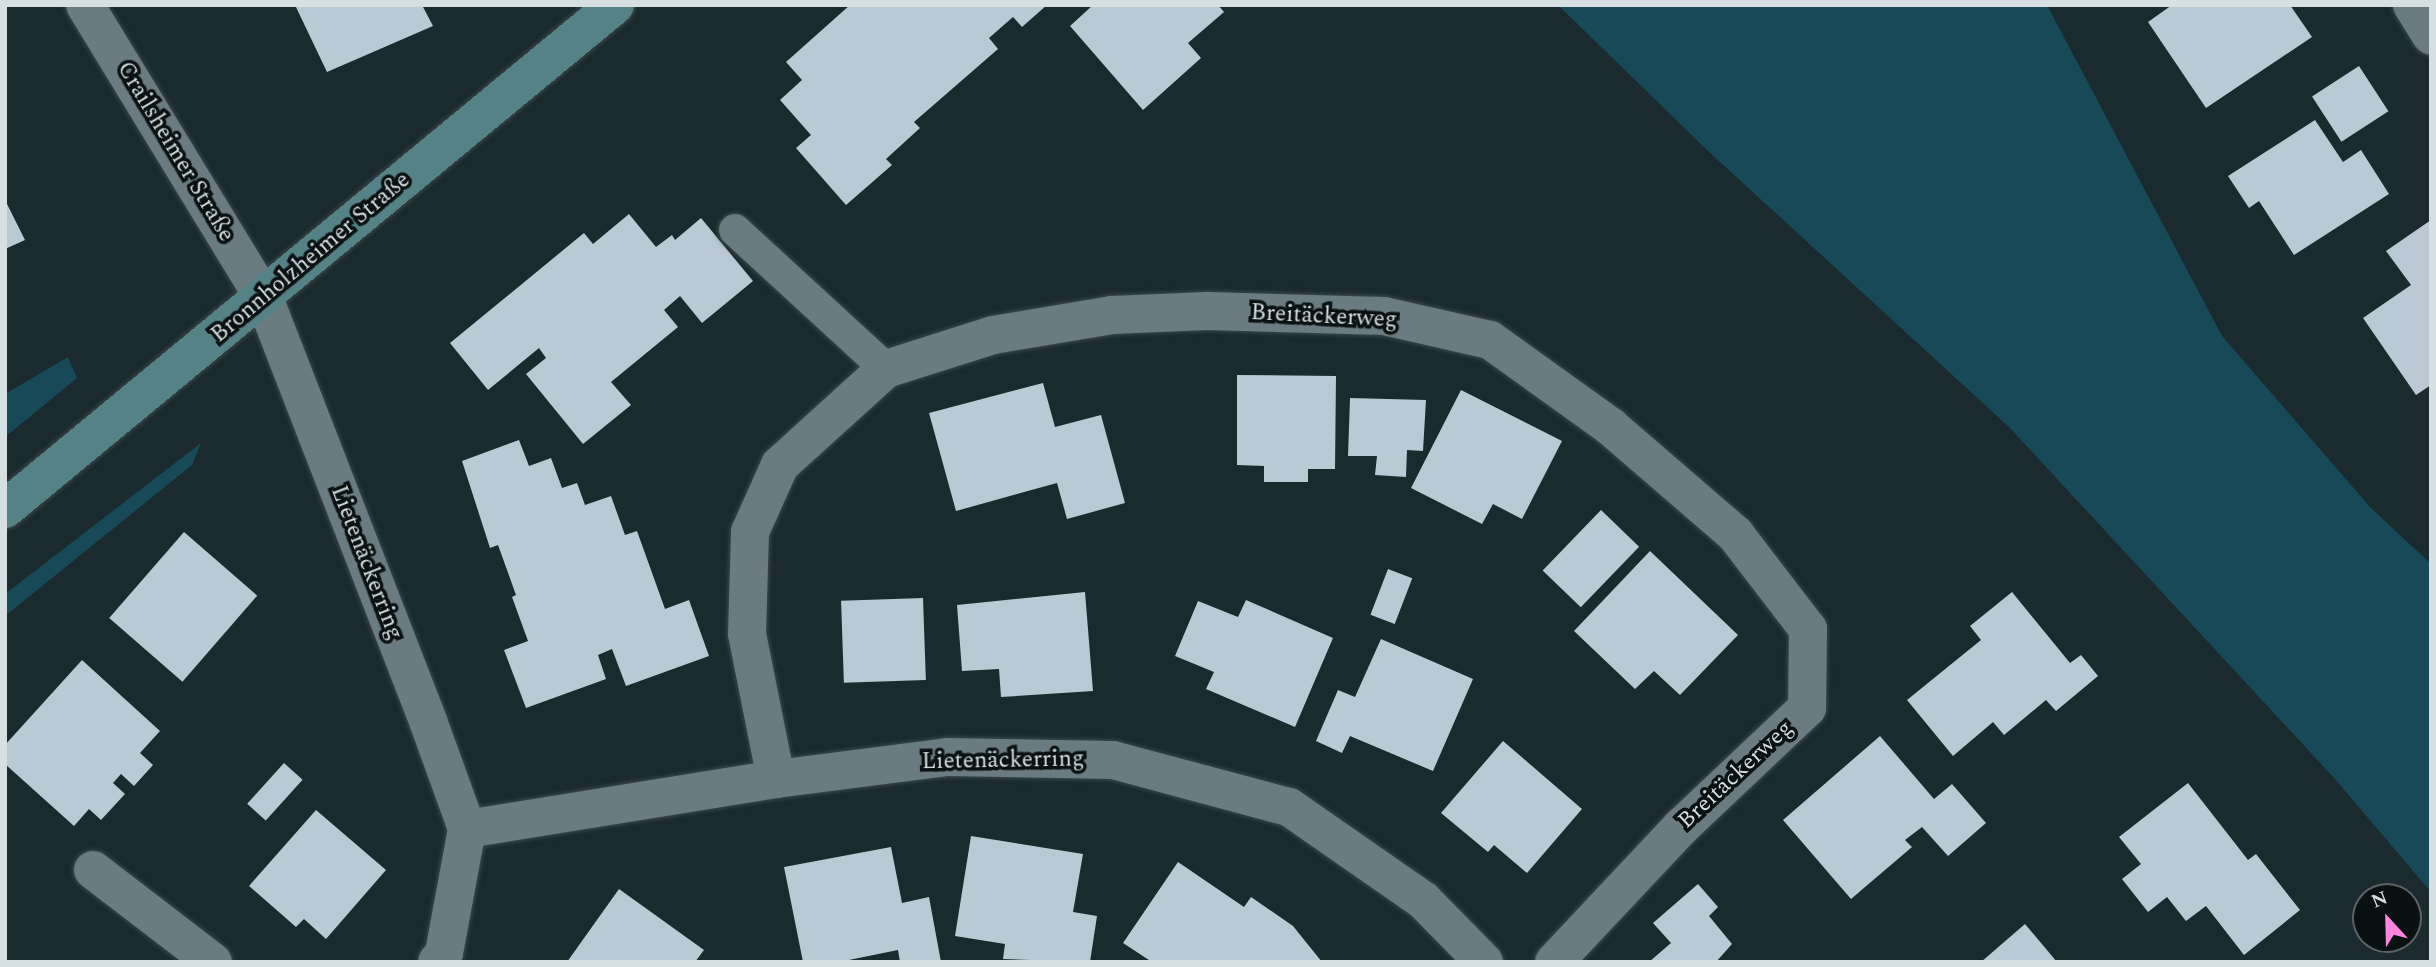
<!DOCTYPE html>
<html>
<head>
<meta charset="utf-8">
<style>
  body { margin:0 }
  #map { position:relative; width:2436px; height:967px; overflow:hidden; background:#1a2a2e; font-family:Spectral,serif }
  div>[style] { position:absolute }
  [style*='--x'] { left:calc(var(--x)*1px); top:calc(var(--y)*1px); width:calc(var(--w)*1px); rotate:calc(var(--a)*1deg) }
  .green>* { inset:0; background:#174a56 }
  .building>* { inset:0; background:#bbc9d4; transform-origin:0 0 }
  .roads { filter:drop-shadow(0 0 2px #3b474b) drop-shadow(0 0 2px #3b474b) }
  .lane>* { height:32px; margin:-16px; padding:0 16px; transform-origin:16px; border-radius:16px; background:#6a7b81 }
  .street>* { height:38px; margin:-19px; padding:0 19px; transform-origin:19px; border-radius:19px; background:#6a7b81 }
  .secondary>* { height:38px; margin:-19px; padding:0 19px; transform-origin:19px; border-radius:19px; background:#548286 }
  span { translate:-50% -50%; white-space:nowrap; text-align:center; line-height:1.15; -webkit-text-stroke:7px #0a1113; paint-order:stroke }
  .street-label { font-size:23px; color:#d6dfe2 }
  .frame { position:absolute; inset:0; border:7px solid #d6dfe2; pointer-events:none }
  .north { position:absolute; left:2352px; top:883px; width:70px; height:70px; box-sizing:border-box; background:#0a1113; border:2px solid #5c6366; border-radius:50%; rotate:338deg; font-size:19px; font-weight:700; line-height:28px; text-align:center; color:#d6dfe2 }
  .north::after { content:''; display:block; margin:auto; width:24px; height:32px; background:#ff85de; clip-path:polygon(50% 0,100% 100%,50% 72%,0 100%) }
</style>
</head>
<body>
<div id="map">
  <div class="green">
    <div style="clip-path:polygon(1558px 5px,2047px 5px,2222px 336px,2371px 508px,2431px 564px,2431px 892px,2335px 779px,2009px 427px,1707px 150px)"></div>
    <div style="clip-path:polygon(68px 357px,77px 378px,5px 437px,5px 394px)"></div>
    <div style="clip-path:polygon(201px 443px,192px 465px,5px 616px,5px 594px)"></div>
  </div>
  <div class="building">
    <div style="clip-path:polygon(295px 5px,422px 5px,433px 26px,327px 72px)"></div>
    <div style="clip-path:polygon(850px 5px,1047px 5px,1022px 27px,1013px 17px,989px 38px,998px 49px,914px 122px,920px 128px,886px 159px,892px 165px,846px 205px,796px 148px,811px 135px,780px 100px,802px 80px,786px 62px)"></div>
    <div style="clip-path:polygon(1093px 5px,1218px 5px,1224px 12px,1188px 43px,1201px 58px,1143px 110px,1070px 26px)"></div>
    <div style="clip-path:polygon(2172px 5px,2290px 5px,2312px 37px,2206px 108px,2148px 22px)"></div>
    <div style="left:2359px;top:66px;width:54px;height:56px;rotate:57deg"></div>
    <div style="clip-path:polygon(2315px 120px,2343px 162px,2361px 150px,2389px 194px,2294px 255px,2259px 201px,2249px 208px,2228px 176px)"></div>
    <div style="clip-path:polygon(5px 200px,25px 240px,5px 249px)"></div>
    <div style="clip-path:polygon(629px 214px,656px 247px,672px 235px,675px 240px,701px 218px,753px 281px,702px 323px,680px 296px,664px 310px,678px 327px,611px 382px,631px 405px,583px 444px,526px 374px,546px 358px,539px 348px,488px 390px,450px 343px,584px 233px,593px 244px)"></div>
    <div style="clip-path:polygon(2431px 220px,2431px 385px,2416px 395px,2363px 318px,2411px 285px,2386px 251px)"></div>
    <div style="clip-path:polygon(1237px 375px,1336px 376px,1335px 469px,1308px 469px,1308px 482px,1264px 482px,1264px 466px,1237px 465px)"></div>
    <div style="clip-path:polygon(1043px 383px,1055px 427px,1101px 415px,1125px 503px,1067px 519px,1057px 483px,956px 511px,929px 413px)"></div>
    <div style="clip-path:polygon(1461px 390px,1562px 441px,1522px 519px,1493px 504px,1482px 524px,1411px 488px)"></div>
    <div style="clip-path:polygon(1350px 398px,1426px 400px,1423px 451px,1407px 450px,1406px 477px,1375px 475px,1377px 456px,1348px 456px)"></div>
    <div style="clip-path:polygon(519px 440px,529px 466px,551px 458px,562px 488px,577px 483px,585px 505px,611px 496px,625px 535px,637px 531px,665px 609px,689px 600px,709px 656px,626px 686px,612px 649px,598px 655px,606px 679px,526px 708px,504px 650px,528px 641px,512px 597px,516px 595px,498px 545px,490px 548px,462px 461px)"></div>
    <div style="left:1601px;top:510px;width:53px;height:84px;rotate:44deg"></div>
    <div style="left:184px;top:532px;width:97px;height:114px;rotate:41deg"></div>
    <div style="clip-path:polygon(1650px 551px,1738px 635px,1680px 695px,1654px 671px,1635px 689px,1574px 631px)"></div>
    <div style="left:1388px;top:569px;width:26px;height:49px;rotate:21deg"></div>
    <div style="clip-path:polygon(1085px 592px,1093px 691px,1001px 697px,999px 669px,962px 671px,957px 605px)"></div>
    <div style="clip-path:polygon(2012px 592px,2070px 663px,2081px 655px,2098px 676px,2056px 711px,2046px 700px,2004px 735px,1993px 722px,1953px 756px,1907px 700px,1981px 640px,1970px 626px)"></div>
    <div style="left:923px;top:598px;width:82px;height:82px;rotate:88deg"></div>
    <div style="clip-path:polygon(1246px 600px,1333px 638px,1295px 727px,1206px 689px,1214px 672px,1175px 656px,1198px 601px,1238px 617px)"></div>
    <div style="clip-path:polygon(1381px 639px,1473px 679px,1433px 771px,1350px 736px,1342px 753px,1316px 741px,1338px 690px,1355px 697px)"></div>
    <div style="clip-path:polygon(82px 660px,160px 731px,140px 753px,153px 765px,134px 786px,121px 774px,113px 783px,125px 794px,101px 820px,89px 809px,74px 826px,5px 764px,5px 745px)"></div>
    <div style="clip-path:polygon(1880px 736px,1934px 799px,1952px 784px,1986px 823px,1948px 856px,1922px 827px,1905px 840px,1912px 847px,1851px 899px,1783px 820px)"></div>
    <div style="clip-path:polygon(1503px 741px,1582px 809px,1527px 873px,1494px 845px,1488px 852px,1441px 813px)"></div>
    <div style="left:284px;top:763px;width:25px;height:55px;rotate:42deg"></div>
    <div style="clip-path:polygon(2188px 783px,2248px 860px,2256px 854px,2300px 910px,2244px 955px,2206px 906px,2186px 921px,2167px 897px,2148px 912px,2122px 879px,2141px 864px,2119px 837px)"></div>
    <div style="clip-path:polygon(316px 810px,386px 870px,326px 939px,304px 919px,296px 927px,249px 886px)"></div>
    <div style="clip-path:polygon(971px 836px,1083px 854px,1073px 912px,1097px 916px,1090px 962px,1003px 959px,1005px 944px,955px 936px)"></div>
    <div style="clip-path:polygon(891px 847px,902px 903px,929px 897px,941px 962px,900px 962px,898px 950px,839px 962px,803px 962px,784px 867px)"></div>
    <div style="clip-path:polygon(1178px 862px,1244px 907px,1251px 897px,1293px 926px,1322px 962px,1152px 962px,1123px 943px)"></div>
    <div style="clip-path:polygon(1698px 884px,1718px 907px,1709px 916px,1732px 944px,1716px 962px,1649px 962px,1671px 943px,1653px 923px)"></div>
    <div style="clip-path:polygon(619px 889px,704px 950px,695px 962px,567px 962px)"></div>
    <div style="clip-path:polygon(2025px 924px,2057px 962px,1981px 962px)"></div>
  </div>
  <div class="roads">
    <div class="lane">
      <div style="--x:735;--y:230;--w:205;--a:42.6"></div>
    </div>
    <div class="street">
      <div style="--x:85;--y:5;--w:343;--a:58.6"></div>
      <div style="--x:264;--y:298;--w:454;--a:68.8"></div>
      <div style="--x:428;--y:721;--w:115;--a:70.1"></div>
      <div style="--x:467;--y:829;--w:126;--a:100.5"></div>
      <div style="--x:444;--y:953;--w:11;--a:128"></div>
      <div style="--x:2412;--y:5;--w:36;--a:58"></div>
      <div style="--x:776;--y:779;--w:148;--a:-101.3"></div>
      <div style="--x:747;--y:634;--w:102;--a:-88.3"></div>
      <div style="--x:750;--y:532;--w:73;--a:-65.9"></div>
      <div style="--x:780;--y:465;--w:143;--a:-42.2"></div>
      <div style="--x:886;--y:369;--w:112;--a:-17.6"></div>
      <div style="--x:993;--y:335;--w:121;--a:-9.5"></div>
      <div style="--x:1112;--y:315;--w:95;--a:-2.4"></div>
      <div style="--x:1207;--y:311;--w:177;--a:1.6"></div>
      <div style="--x:1384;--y:316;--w:109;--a:12.8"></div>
      <div style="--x:1490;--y:340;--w:149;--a:35.7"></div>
      <div style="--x:1611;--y:427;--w:164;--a:40.8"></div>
      <div style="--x:1735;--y:534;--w:120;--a:52.5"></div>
      <div style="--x:1808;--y:629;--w:79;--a:90.7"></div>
      <div style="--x:1807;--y:708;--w:175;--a:136.6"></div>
      <div style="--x:1680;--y:828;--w:184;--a:133.2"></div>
      <div style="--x:467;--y:829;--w:313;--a:-9.2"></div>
      <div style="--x:776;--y:779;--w:173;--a:-7.3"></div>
      <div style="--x:948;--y:757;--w:165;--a:1"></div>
      <div style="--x:1113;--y:760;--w:182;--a:15"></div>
      <div style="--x:1289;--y:807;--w:163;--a:34.8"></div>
      <div style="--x:1423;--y:900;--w:87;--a:45.5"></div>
      <div style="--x:93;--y:870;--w:151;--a:37.5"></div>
    </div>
    <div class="secondary">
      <div style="--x:5;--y:509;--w:791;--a:-39.56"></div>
    </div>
  </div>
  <div class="street-label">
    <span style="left:175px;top:152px;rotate:59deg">Crailsheimer Straße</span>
    <span style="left:311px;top:258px;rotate:-40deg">Bronnholzheimer Straße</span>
    <span style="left:1324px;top:317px;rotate:3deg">Breitäckerweg</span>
    <span style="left:366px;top:563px;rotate:69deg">Lietenäckerring</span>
    <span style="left:1003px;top:761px;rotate:-1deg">Lietenäckerring</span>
    <span style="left:1736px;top:775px;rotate:-43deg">Breitäckerweg</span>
  </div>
  <div class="frame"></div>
  <div class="north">N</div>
</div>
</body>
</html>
